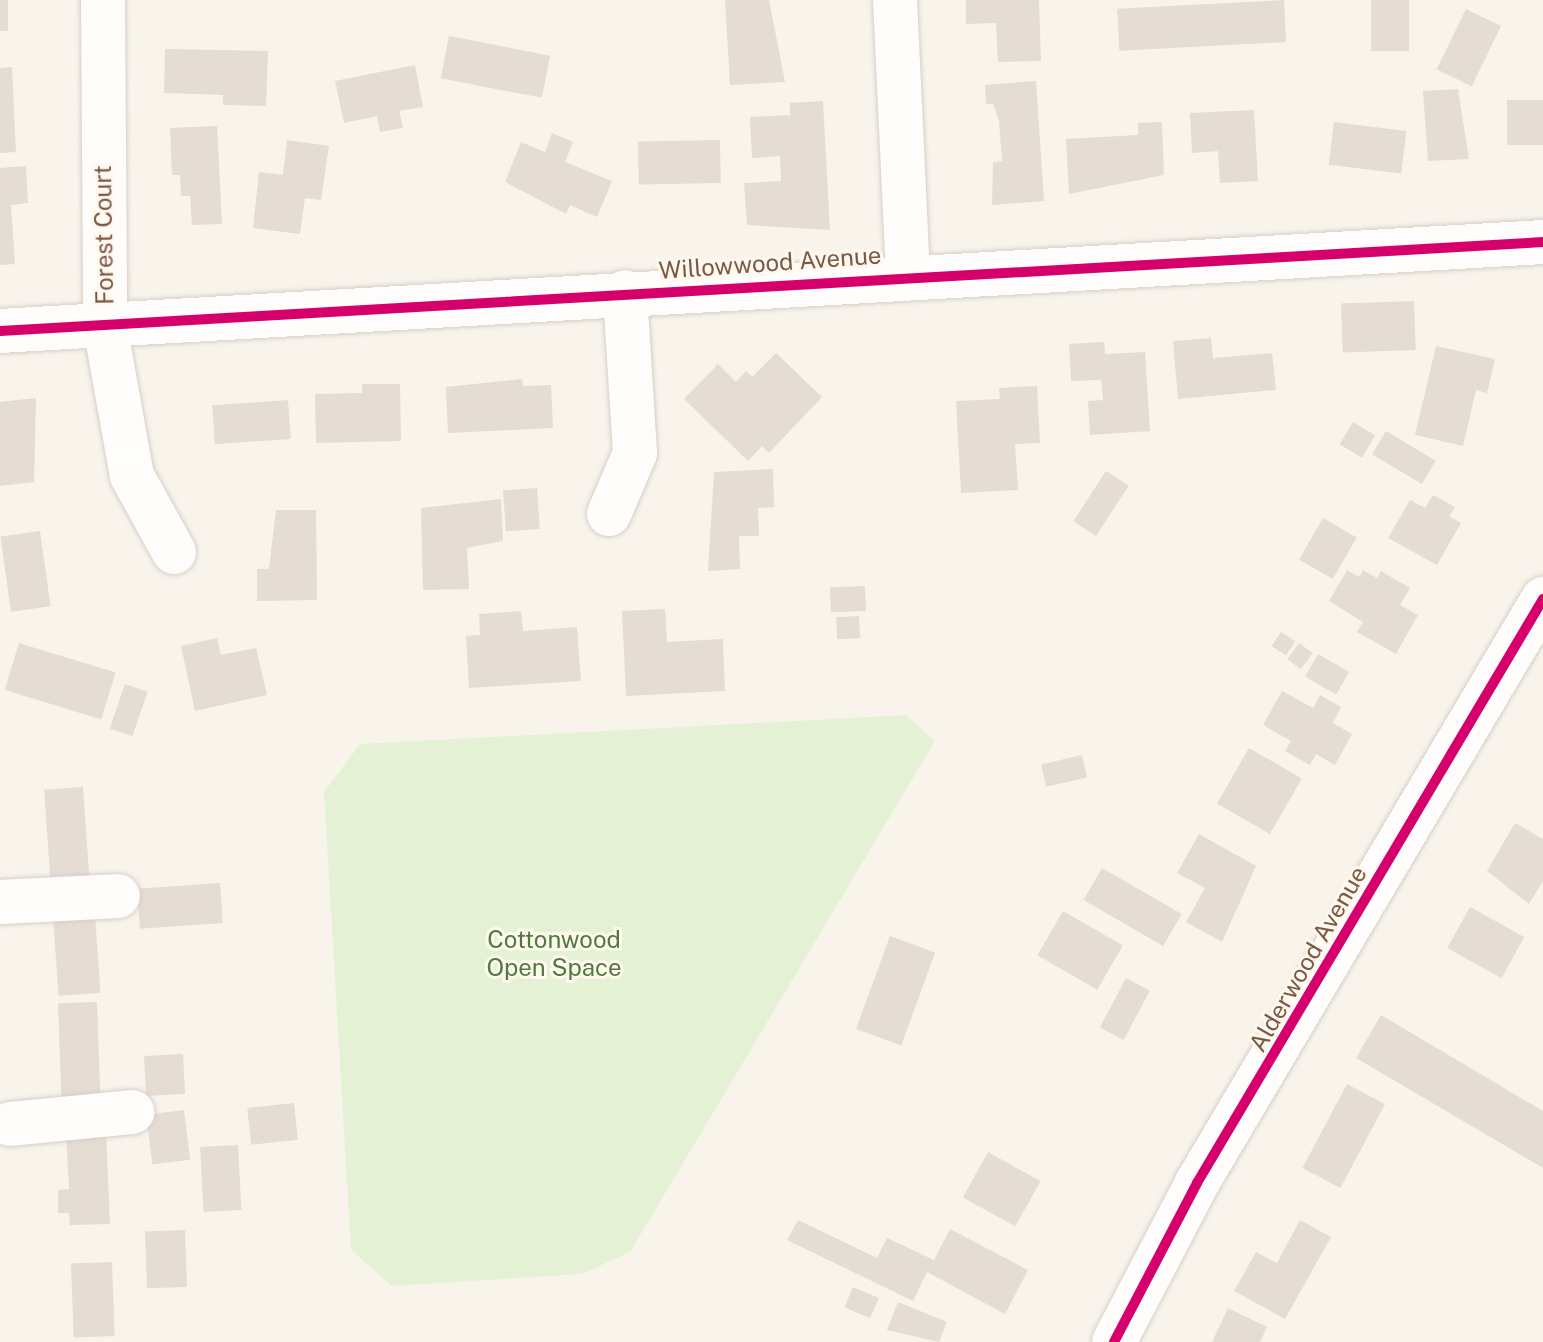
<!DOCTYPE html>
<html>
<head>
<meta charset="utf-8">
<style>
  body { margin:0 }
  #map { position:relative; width:1543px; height:1342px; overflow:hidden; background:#f8f4ec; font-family:"Public Sans",sans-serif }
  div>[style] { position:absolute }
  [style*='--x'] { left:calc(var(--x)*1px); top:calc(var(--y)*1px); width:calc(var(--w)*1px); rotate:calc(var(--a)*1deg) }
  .green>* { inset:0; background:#e4f1d5 }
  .building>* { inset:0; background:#e5dcd3; transform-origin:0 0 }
  .roads { filter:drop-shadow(0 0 2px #d7cfc8) drop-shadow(0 0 2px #d7cfc8) }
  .minor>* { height:44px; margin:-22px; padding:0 22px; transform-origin:22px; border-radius:22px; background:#fefdfc }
  .cycleway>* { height:10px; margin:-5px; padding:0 5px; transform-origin:5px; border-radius:5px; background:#d6006c }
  span { translate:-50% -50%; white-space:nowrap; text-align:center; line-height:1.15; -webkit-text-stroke:6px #fff8ee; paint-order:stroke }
  .street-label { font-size:24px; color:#7a5947 }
  .park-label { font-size:24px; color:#4f7b3c }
</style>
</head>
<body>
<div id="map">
  <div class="green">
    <div style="clip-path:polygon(906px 715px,935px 741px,630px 1252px,582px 1274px,392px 1286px,351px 1250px,324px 792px,360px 744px)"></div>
  </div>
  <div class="building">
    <div style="left:0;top:0;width:8px;height:31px"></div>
    <div style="clip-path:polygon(725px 0,769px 0,785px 82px,730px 85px)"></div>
    <div style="clip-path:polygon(966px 0,1039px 0,1041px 61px,998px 62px,996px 23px,966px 24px)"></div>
    <div style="left:1284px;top:0;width:42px;height:167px;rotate:87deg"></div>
    <div style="left:1371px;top:0;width:38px;height:51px"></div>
    <div style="left:1466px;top:9px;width:39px;height:67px;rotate:26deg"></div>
    <div style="left:449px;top:36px;width:103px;height:43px;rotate:11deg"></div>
    <div style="clip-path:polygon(165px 49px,268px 51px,266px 106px,223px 105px,223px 95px,164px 93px)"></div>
    <div style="clip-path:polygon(415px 65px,423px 107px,399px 111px,403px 128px,380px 132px,377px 116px,344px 123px,335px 81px)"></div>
    <div style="clip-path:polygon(12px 67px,16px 152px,0 153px,0 68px)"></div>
    <div style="clip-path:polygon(1036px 81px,1044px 201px,992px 205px,993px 162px,1002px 161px,999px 121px,993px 104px,986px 104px,985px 85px)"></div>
    <div style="clip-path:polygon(1458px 89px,1469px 159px,1428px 161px,1423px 91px)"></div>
    <div style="left:1543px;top:100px;width:45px;height:36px;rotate:90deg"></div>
    <div style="clip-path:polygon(823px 101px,830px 230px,747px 225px,744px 183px,781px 181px,780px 156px,752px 158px,750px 117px,790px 115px,790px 103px)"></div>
    <div style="clip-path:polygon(1254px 110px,1258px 181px,1220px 183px,1218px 151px,1192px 153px,1190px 113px)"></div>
    <div style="clip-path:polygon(1162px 122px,1164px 175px,1069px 194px,1066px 139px,1138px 135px,1138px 123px)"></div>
    <div style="left:1334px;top:122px;width:73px;height:43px;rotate:7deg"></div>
    <div style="clip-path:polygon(217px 126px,222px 224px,192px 225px,190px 196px,181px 196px,180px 175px,172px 175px,170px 128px)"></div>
    <div style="clip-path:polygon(552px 133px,573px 142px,565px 162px,612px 181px,597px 217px,570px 205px,566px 214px,505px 182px,521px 142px,545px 152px)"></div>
    <div style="clip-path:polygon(287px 140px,329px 146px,321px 200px,305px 198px,300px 234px,253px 228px,259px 172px,283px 175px)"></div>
    <div style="left:720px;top:140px;width:43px;height:82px;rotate:89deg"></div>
    <div style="clip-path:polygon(26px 166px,28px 203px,11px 205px,15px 264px,0 265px,0 168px)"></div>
    <div style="left:1414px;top:301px;width:49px;height:73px;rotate:88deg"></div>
    <div style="clip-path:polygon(1211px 338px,1213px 358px,1272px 353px,1276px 390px,1178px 399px,1173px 341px)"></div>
    <div style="clip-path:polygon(1104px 342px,1105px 354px,1145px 352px,1150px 431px,1090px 435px,1088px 401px,1103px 400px,1101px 380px,1071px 381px,1069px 344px)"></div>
    <div style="clip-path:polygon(1436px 346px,1495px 359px,1487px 393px,1476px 390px,1463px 446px,1415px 435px)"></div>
    <div style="clip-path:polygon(776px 353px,822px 397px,769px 453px,762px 446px,748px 461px,684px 399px,718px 364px,736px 382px,746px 371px,752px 377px)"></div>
    <div style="clip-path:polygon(522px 379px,523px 386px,551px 385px,553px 428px,448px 433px,446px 387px)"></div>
    <div style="clip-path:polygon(362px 384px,400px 384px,401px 441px,316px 443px,315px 394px,362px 393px)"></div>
    <div style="clip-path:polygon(1037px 386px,1040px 443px,1015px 444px,1018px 490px,961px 493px,956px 401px,1000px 399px,999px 388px)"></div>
    <div style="clip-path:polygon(36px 398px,34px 482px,0 486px,0 402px)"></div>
    <div style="left:288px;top:400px;width:39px;height:76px;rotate:86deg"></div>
    <div style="left:1353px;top:422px;width:26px;height:26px;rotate:31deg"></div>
    <div style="left:1386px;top:431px;width:58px;height:27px;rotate:31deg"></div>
    <div style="clip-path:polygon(773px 469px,774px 507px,758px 508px,759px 536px,739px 536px,740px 569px,708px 571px,714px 472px)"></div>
    <div style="left:1106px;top:471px;width:27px;height:60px;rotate:33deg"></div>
    <div style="left:537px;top:488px;width:41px;height:34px;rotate:86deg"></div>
    <div style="clip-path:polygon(1433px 495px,1455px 507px,1449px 516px,1461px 523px,1437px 565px,1388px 538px,1410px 500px,1425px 508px)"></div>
    <div style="clip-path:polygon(501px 499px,503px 541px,467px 548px,469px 589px,423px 590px,421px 508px)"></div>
    <div style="clip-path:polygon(276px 510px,316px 510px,317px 600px,257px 601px,257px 569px,269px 569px)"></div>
    <div style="left:1323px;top:518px;width:39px;height:48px;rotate:30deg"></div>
    <div style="left:40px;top:531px;width:76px;height:40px;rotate:82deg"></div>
    <div style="clip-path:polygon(1347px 570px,1359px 577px,1363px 570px,1377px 578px,1381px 571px,1410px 588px,1400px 605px,1418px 615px,1396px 654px,1357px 632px,1363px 622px,1329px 601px)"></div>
    <div style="left:865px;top:586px;width:25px;height:35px;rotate:88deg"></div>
    <div style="clip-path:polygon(665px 609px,667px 642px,723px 639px,725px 691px,626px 696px,622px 611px)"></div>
    <div style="clip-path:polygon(521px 611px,523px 631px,577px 627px,581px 681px,469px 688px,466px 636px,480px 635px,479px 614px)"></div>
    <div style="left:859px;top:616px;width:22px;height:23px;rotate:87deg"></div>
    <div style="left:1281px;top:632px;width:17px;height:17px;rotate:33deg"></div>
    <div style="clip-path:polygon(217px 638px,221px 655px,256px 648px,267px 695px,195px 711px,181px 646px)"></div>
    <div style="left:19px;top:643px;width:101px;height:49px;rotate:17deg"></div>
    <div style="left:1299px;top:643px;width:17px;height:20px;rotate:36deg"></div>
    <div style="left:1318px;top:654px;width:36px;height:26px;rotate:30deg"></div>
    <div style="left:125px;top:684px;width:24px;height:47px;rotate:19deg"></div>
    <div style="clip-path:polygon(1282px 691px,1313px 708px,1320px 695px,1341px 707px,1333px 723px,1352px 734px,1335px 765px,1316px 754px,1310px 765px,1285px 751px,1291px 741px,1263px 725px)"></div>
    <div style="left:1249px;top:748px;width:61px;height:64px;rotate:30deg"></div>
    <div style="left:1082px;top:755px;width:23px;height:42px;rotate:77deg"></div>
    <div style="left:83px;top:787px;width:93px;height:39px;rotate:86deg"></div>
    <div style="clip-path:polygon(1515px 823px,1543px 839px,1543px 881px,1529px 904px,1487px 871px)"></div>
    <div style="clip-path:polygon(1199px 834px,1256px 866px,1222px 942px,1186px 922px,1205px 888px,1177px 873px)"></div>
    <div style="left:1102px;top:868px;width:92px;height:37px;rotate:30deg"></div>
    <div style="left:220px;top:883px;width:40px;height:83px;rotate:86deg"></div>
    <div style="left:1470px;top:907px;width:62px;height:47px;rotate:29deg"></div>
    <div style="left:1063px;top:911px;width:69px;height:51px;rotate:30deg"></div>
    <div style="left:95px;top:915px;width:78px;height:42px;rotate:86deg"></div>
    <div style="left:890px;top:936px;width:48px;height:99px;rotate:20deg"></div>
    <div style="left:1126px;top:978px;width:27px;height:56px;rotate:28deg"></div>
    <div style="left:97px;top:1002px;width:98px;height:39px;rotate:88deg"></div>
    <div style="clip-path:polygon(1381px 1015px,1543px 1111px,1543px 1168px,1356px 1058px)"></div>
    <div style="left:183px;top:1054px;width:40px;height:39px;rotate:87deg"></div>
    <div style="left:1347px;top:1084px;width:43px;height:95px;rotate:28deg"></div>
    <div style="left:294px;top:1103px;width:37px;height:47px;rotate:84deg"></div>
    <div style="left:184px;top:1110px;width:50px;height:38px;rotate:83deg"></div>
    <div style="clip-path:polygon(106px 1131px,110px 1224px,70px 1225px,69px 1213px,58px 1213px,58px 1190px,69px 1189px,66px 1133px)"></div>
    <div style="left:238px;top:1145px;width:65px;height:38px;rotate:87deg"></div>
    <div style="left:988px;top:1152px;width:60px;height:52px;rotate:29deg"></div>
    <div style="clip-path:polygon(798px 1220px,877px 1258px,887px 1238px,934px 1260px,950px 1229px,1028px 1270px,1005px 1314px,927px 1272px,913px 1301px,787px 1240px)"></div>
    <div style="clip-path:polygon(1300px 1220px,1331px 1237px,1285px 1319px,1234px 1291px,1256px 1252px,1277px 1263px)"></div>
    <div style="left:185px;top:1230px;width:57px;height:40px;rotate:88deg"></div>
    <div style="left:112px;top:1262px;width:74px;height:41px;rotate:88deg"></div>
    <div style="left:853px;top:1287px;width:28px;height:22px;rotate:23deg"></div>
    <div style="clip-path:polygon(898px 1302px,947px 1322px,939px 1342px,887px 1330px)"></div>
    <div style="clip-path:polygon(1228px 1308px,1267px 1327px,1260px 1342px,1212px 1342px)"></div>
  </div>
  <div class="roads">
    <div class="minor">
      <div style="--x:103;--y:0;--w:326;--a:89.6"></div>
      <div style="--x:105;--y:326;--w:152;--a:79.8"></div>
      <div style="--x:132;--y:476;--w:87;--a:61.1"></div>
      <div style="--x:895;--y:0;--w:275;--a:87.3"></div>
      <div style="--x:0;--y:331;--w:1546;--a:-3.3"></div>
      <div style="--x:609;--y:514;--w:66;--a:-66.9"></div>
      <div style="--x:635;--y:453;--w:161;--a:-93.6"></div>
      <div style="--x:0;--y:902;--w:118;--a:-2.9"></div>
      <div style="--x:10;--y:1124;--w:123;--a:-5.6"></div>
      <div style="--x:1114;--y:1342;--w:179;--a:-62.4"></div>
      <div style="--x:1197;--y:1183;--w:679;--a:-59.35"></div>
    </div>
  </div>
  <div class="cycleway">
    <div style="--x:0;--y:331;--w:1546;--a:-3.3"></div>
    <div style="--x:1114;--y:1342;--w:179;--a:-62.4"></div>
    <div style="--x:1197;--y:1183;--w:679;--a:-59.35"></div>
  </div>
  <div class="street-label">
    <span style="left:104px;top:235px;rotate:-91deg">Forest Court</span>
    <span style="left:770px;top:263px;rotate:-4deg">Willowwood Avenue</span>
    <span style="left:1308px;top:959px;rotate:-60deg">Alderwood Avenue</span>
  </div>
  <div class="park-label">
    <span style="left:554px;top:954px">Cottonwood<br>Open Space</span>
  </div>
</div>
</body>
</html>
